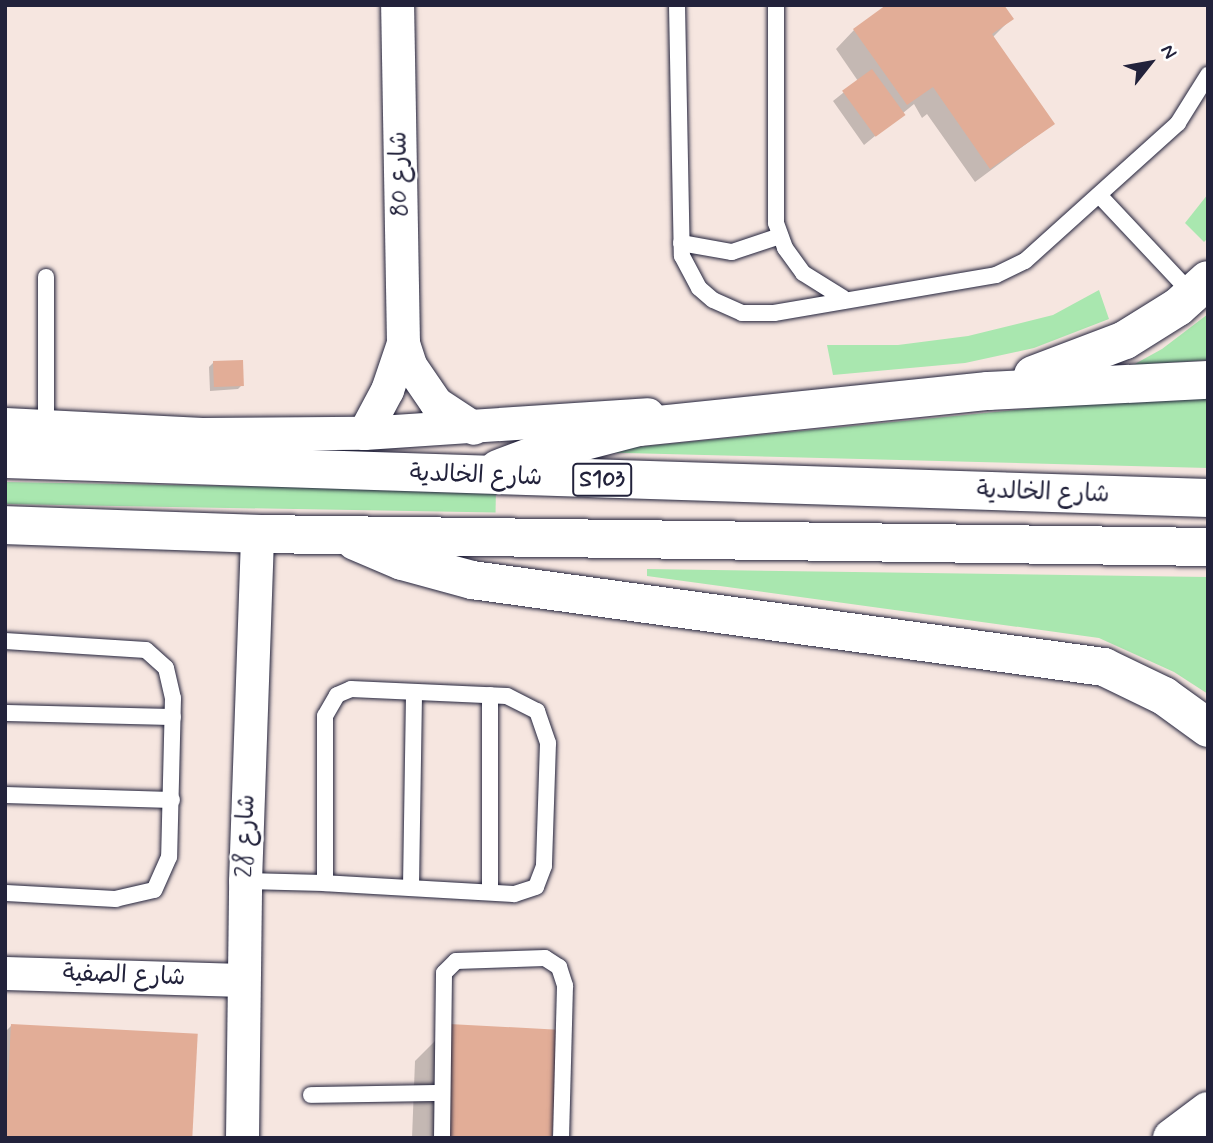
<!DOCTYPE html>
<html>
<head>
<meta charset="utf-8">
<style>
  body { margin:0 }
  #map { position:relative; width:1213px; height:1143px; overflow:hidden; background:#f6e6e0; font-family:Mynerve,"Playpen Sans Arabic",sans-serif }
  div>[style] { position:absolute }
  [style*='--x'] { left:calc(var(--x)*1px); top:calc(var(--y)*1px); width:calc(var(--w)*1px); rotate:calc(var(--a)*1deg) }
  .green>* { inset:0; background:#a9e7af; transform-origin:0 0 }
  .shadow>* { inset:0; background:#0003 }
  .building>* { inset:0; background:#e2ad97; transform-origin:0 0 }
  .roads { filter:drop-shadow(0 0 2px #22223b) drop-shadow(0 0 2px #22223b) }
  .service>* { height:16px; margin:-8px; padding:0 8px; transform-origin:8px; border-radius:8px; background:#fff }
  .minor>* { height:33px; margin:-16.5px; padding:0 16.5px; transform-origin:16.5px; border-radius:16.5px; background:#fff }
  .primary>* { height:38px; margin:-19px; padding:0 19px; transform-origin:19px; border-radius:19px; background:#fff }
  span { translate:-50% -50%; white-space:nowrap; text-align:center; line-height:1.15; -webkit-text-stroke:5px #fff; paint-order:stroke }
  .shield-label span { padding:2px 5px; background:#fff; border:2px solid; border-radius:5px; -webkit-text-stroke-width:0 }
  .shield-label { font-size:23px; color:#22223b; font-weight:700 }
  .street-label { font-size:24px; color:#22223b }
  .frame { position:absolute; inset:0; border:7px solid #22223b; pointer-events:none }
  .north { position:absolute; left:1115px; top:28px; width:70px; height:70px; -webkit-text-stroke:5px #fff; paint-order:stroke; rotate:59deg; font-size:19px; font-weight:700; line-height:28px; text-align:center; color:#22223b }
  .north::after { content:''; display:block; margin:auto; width:24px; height:32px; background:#22223b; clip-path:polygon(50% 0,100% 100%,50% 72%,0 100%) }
</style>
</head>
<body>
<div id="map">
  <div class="green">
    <div style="clip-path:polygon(1208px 194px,1208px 238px,1204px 242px,1185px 223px)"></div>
    <div style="clip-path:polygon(1099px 290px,1109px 319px,1034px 348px,965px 363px,833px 375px,827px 345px,898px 345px,968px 336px,1053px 315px)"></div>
    <div style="clip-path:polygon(1208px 314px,1208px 360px,1133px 365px,1162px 349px)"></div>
    <div style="clip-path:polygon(1208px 398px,1208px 468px,586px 452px,1066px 405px)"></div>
    <div style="left:5px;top:482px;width:491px;height:22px;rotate:1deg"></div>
    <div style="clip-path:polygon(647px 569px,1208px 577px,1208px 694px,1174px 672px,1099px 638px,647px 576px)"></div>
  </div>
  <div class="shadow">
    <div style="clip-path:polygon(1011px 19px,992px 38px,1053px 124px,975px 182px,927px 114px,922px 118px,914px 104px,864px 145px,833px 101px,858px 81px,836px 49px,854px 30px)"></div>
    <div style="clip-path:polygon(214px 362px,242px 385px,238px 389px,210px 391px,209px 367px)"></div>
    <div style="clip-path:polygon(11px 1026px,192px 1138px,5px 1138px,5px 1032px)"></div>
    <div style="clip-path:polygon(450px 1026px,552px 1138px,412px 1138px,415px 1061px)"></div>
  </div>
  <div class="building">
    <div style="clip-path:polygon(886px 5px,1004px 5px,1014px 19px,992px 34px,1055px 124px,990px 169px,933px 87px,907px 105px,853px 29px)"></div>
    <div style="left:872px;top:69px;width:57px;height:37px;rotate:54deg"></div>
    <div style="left:243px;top:360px;width:26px;height:30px;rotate:88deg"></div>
    <div style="left:11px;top:1024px;width:187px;height:114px;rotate:3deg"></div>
    <div style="left:449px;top:1024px;width:109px;height:114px;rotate:3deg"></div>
  </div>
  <div class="roads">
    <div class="service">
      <div style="--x:677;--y:5;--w:251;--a:88.9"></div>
      <div style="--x:682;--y:256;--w:36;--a:62"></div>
      <div style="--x:699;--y:288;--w:18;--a:41"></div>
      <div style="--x:713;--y:300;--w:32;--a:24"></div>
      <div style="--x:742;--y:313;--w:32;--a:0"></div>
      <div style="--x:774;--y:313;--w:225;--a:-9.7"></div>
      <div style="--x:996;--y:275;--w:32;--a:-26"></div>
      <div style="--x:1025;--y:261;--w:206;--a:-42"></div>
      <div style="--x:1178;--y:123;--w:57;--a:-58"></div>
      <div style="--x:776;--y:5;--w:218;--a:90"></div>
      <div style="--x:776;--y:223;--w:27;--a:70"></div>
      <div style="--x:785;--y:248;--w:31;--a:54"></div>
      <div style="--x:803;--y:273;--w:47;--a:32"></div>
      <div style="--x:1099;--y:195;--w:137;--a:46.8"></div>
      <div style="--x:681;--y:243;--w:52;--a:10"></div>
      <div style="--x:732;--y:252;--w:51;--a:-18.4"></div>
      <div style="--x:46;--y:277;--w:148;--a:90"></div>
      <div style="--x:5;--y:641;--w:141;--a:3.7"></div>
      <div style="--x:146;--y:650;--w:27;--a:42"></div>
      <div style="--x:166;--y:668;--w:31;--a:77"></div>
      <div style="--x:173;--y:698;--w:159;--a:91.4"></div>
      <div style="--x:169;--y:857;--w:36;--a:114"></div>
      <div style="--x:154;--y:890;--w:39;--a:167"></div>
      <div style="--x:116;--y:899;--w:111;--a:-176.9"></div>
      <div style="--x:351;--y:689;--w:156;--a:2.6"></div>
      <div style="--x:507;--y:696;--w:34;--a:27"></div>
      <div style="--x:537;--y:711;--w:34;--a:71"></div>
      <div style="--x:548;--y:743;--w:123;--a:91.9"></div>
      <div style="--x:544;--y:866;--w:22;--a:111"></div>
      <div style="--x:536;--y:887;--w:23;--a:162"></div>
      <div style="--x:514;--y:894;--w:189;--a:-176.7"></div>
      <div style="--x:325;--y:883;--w:167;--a:-90"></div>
      <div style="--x:325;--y:716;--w:24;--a:-60"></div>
      <div style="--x:337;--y:695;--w:15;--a:-23"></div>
      <div style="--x:5;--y:713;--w:168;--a:1.4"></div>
      <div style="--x:5;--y:795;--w:167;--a:1.7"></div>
      <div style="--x:245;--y:881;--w:80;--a:1.4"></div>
      <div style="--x:411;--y:886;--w:194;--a:-89.1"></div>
      <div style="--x:490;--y:892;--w:197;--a:-90"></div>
      <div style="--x:311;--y:1095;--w:131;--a:-0.9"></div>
      <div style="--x:442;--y:1138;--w:165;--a:-89.3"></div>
      <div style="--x:444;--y:973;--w:17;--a:-45"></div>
      <div style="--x:456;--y:961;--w:89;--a:-1.9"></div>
      <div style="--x:545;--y:958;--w:17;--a:33"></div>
      <div style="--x:559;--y:967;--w:20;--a:72"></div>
      <div style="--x:565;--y:986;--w:152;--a:91.5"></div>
    </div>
    <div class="minor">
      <div style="--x:403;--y:343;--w:23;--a:72"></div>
      <div style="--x:410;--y:365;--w:46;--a:55.6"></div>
      <div style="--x:436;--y:403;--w:45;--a:33.3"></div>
      <div style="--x:5;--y:424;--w:197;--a:2.9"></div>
      <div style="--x:202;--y:434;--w:162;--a:-0.4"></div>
      <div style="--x:364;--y:433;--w:284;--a:-3.8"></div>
      <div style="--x:364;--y:433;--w:49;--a:-61.9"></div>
      <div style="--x:387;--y:390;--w:50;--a:-71.2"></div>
      <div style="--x:403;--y:343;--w:338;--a:-91"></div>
      <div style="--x:5;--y:973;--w:238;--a:1.7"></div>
      <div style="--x:242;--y:1138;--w:257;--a:-89.3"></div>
      <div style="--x:245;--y:881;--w:347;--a:-88"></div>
    </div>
    <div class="primary">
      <div style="--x:1033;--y:375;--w:98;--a:-20.8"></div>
      <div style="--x:1125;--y:340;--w:62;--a:-31.9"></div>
      <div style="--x:1178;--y:307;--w:40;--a:-42"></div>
      <div style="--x:5;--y:459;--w:1204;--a:1.86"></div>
      <div style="--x:498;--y:469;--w:51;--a:-20.6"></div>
      <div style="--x:546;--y:451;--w:96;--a:-14.5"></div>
      <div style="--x:639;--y:427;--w:351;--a:-5.9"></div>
      <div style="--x:988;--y:391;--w:220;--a:-2.9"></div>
      <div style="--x:5;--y:525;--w:252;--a:2"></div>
      <div style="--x:257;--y:534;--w:951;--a:0.78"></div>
      <div style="--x:355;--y:541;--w:51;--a:23.1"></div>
      <div style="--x:402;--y:561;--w:73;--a:15.2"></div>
      <div style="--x:472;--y:580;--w:638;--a:7.84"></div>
      <div style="--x:1104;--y:667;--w:67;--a:25.8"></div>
      <div style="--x:1164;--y:696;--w:54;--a:36"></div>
      <div style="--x:1172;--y:1138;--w:45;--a:-36.9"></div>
    </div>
  </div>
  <div class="shield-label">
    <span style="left:602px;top:480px">S103</span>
  </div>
  <div class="street-label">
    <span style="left:400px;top:174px;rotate:-91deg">شارع 80</span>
    <span style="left:476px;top:476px;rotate:2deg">شارع الخالدية</span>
    <span style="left:1043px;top:493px;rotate:2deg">شارع الخالدية</span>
    <span style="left:246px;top:836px;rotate:-88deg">شارع 28</span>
    <span style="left:124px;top:976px;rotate:2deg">شارع الصفية</span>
  </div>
  <div class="frame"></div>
  <div class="north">N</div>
</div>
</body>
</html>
